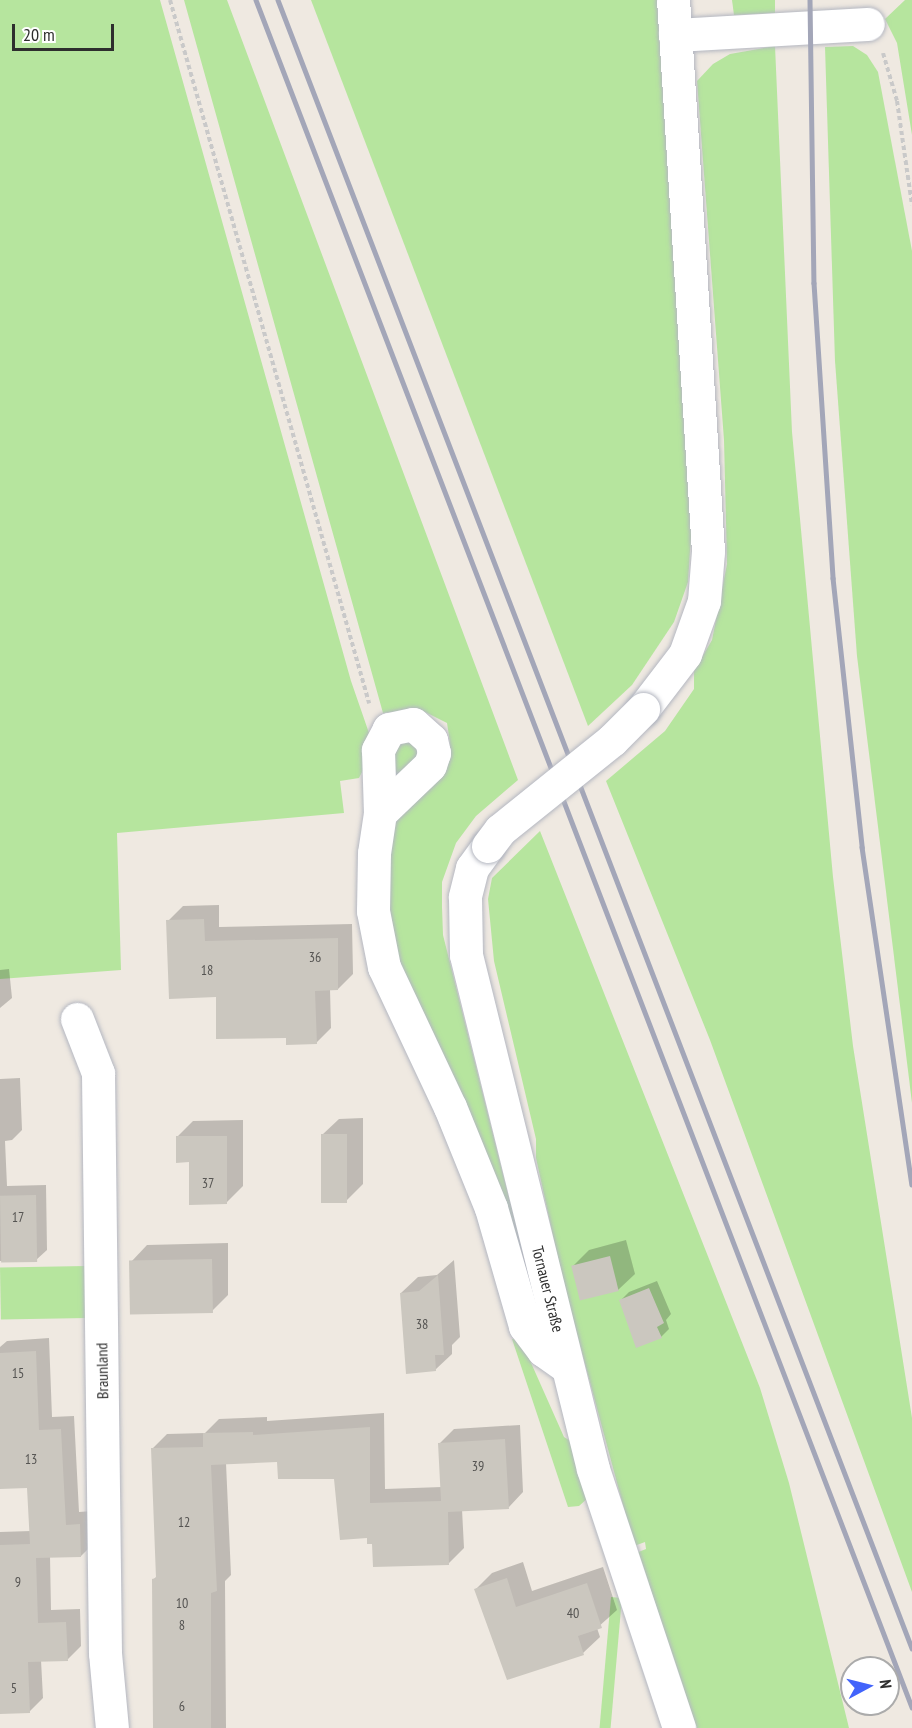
<!DOCTYPE html>
<html>
<head>
<meta charset="utf-8">
<style>
  body { margin:0 }
  #map { position:relative; width:912px; height:1728px; overflow:hidden; background:#efe9e1; font-family:"PT Sans Narrow",sans-serif }
  div>[style] { position:absolute }
  [style*='--x'] { left:calc(var(--x)*1px); top:calc(var(--y)*1px); width:calc(var(--w)*1px); rotate:calc(var(--a)*1deg) }
  .green>* { inset:0; background:#b6e59e; transform-origin:0 0 }
  .shadow>* { inset:0; background:#0003 }
  .building>* { inset:0; background:#cbc7bf; transform-origin:0 0 }
  .path>* { height:4px; margin-top:-2px; transform-origin:0; background:repeating-linear-gradient(90deg,#c9c9c9 0 4.5px,transparent 0 7.5px) }
  .roads { filter:drop-shadow(0 0 2px #b4b7c1) drop-shadow(0 0 2px #b4b7c1) }
  .minor>* { height:33px; margin:-16.5px; padding:0 16.5px; transform-origin:16.5px; border-radius:16.5px; background:#fff }
  .rail>* { height:4.5px; margin:-2.25px; padding:0 2.25px; transform-origin:2.25px; border-radius:2.25px; background:#a3a6b8 }
  .bridges { filter:drop-shadow(0 0 2px #b4b7c1) drop-shadow(0 0 2px #b4b7c1) }
  .minor-bridge>* { height:33px; margin:-16.5px; padding:0 16.5px; transform-origin:16.5px; border-radius:16.5px; background:#fff }
  span { translate:-50% -50%; white-space:nowrap; text-align:center; line-height:1.15; -webkit-text-stroke:6px #fff; paint-order:stroke }
  .number-label { font-size:14px; color:#555452 }
  .number-label span { -webkit-text-stroke-width:0 }
  .street-label { font-size:16px; color:#2e2e2e }
  .north { position:absolute; left:840px; top:1656px; width:60px; height:60px; box-sizing:border-box; background:#fff; border:2px solid #ababab; border-radius:50%; rotate:83deg; font-size:16px; font-weight:700; line-height:24px; text-align:center; color:#2e2e2e }
  .north::after { content:''; display:block; margin:auto; width:21px; height:27px; background:#4264fb; clip-path:polygon(50% 0,100% 100%,50% 72%,0 100%) }
  .scale { position:absolute; left:12px; top:24px; width:102px; height:27px; box-sizing:border-box; border:3px solid #2e2e2e; border-top:0; padding-left:8px; font-size:18px; line-height:21px; white-space:nowrap; color:#2e2e2e; -webkit-text-stroke:4px #fff; paint-order:stroke }
</style>
</head>
<body>
<div id="map">
  <div class="green">
    <div style="clip-path:polygon(0 0,160px 0,351px 681px,369px 733px,368px 760px,359px 778px,340px 781px,344px 813px,117px 833px,121px 970px,0 979px)"></div>
    <div style="clip-path:polygon(184px 0,227px 0,518px 780px,476px 816px,456px 843px,442px 882px,442px 907px,443px 935px,535px 1302px,424px 1036px,386px 930px,388px 834px,407px 801px,447px 764px,450px 743px,447px 723px,419px 709px,383px 713px)"></div>
    <div style="clip-path:polygon(311px 0,657px 0,691px 536px,688px 582px,674px 622px,632px 685px,588px 726px)"></div>
    <div style="clip-path:polygon(732px 0,775px 0,775px 13px,734px 15px)"></div>
    <div style="clip-path:polygon(905px 0,912px 0,912px 135px,897px 43px,885px 19px)"></div>
    <div style="clip-path:polygon(775px 46px,792px 432px,833px 877px,853px 1046px,912px 1418px,912px 1592px,710px 1040px,606px 781px,665px 731px,694px 689px,694px 671px,712px 640px,727px 564px,724px 440px,697px 81px,713px 64px,730px 54px)"></div>
    <div style="clip-path:polygon(853px 46px,867px 55px,878px 72px,912px 251px,912px 1103px,857px 656px,835px 361px,825px 47px)"></div>
    <div style="clip-path:polygon(410px 735px,424px 754px,390px 797px,395px 737px)"></div>
    <div style="clip-path:polygon(540px 831px,760px 1388px,789px 1483px,849px 1728px,696px 1728px,656px 1614px,636px 1553px,646px 1549px,645px 1542px,634px 1546px,563px 1282px,536px 1158px,536px 1139px,494px 961px,488px 899px,492px 878px)"></div>
    <div style="left:86px;top:1266px;width:52px;height:86px;rotate:89deg"></div>
    <div style="clip-path:polygon(512px 1339px,519px 1340px,524px 1347px,564px 1437px,572px 1442px,588px 1498px,579px 1506px,568px 1507px)"></div>
    <div style="left:611px;top:1597px;width:11px;height:138px;rotate:5deg"></div>
  </div>
  <div class="shadow">
    <div style="clip-path:polygon(219px 905px,219px 927px,352px 924px,353px 974px,338px 989px,330px 989px,331px 1028px,316px 1043px,287px 1036px,218px 996px,168px 921px,183px 906px)"></div>
    <div style="clip-path:polygon(9px 969px,12px 998px,0 1008px,0 970px)"></div>
    <div style="clip-path:polygon(20px 1078px,22px 1130px,12px 1140px,5px 1141px,7px 1186px,46px 1185px,47px 1250px,36px 1260px,0 1261px,0 1079px)"></div>
    <div style="clip-path:polygon(363px 1118px,363px 1184px,346px 1201px,322px 1135px,339px 1119px)"></div>
    <div style="clip-path:polygon(243px 1120px,243px 1186px,226px 1203px,191px 1161px,177px 1137px,193px 1121px)"></div>
    <div style="clip-path:polygon(626px 1240px,635px 1274px,618px 1290px,573px 1266px,589px 1250px)"></div>
    <div style="clip-path:polygon(228px 1243px,228px 1295px,212px 1311px,131px 1262px,147px 1245px)"></div>
    <div style="clip-path:polygon(454px 1260px,460px 1337px,452px 1345px,452px 1354px,435px 1370px,401px 1293px,418px 1277px,437px 1275px)"></div>
    <div style="clip-path:polygon(657px 1281px,671px 1314px,666px 1320px,669px 1329px,661px 1337px,621px 1300px,629px 1292px)"></div>
    <div style="clip-path:polygon(49px 1338px,52px 1417px,74px 1416px,79px 1512px,93px 1511px,95px 1542px,81px 1556px,50px 1556px,51px 1610px,80px 1609px,81px 1646px,67px 1660px,41px 1660px,43px 1698px,29px 1712px,0 1712px,0 1532px,31px 1531px,28px 1486px,0 1488px,0 1347px,7px 1341px)"></div>
    <div style="clip-path:polygon(384px 1413px,385px 1489px,442px 1487px,440px 1443px,454px 1429px,520px 1425px,523px 1492px,509px 1507px,462px 1509px,464px 1548px,449px 1563px,374px 1542px,336px 1477px,279px 1461px,226px 1463px,231px 1575px,225px 1581px,226px 1728px,155px 1728px,154px 1579px,158px 1575px,152px 1449px,167px 1434px,205px 1433px,219px 1419px,267px 1417px,267px 1421px)"></div>
    <div style="clip-path:polygon(523px 1562px,532px 1591px,603px 1567px,617px 1610px,597px 1628px,600px 1637px,583px 1653px,476px 1589px,492px 1573px)"></div>
  </div>
  <div class="building">
    <div style="clip-path:polygon(204px 919px,205px 941px,338px 938px,338px 990px,315px 991px,317px 1044px,286px 1045px,286px 1038px,216px 1039px,216px 997px,169px 999px,166px 920px)"></div>
    <div style="left:321px;top:1134px;width:26px;height:69px"></div>
    <div style="clip-path:polygon(176px 1136px,227px 1136px,227px 1204px,189px 1205px,189px 1162px,176px 1163px)"></div>
    <div style="left:36px;top:1195px;width:67px;height:36px;rotate:89deg"></div>
    <div style="left:610px;top:1256px;width:36px;height:40px;rotate:76deg"></div>
    <div style="left:212px;top:1259px;width:54px;height:83px;rotate:89deg"></div>
    <div style="clip-path:polygon(438px 1275px,444px 1355px,435px 1355px,436px 1371px,406px 1374px,400px 1293px,419px 1291px)"></div>
    <div style="clip-path:polygon(649px 1288px,664px 1323px,657px 1327px,662px 1338px,636px 1348px,619px 1300px)"></div>
    <div style="clip-path:polygon(36px 1351px,39px 1430px,61px 1429px,66px 1525px,80px 1524px,81px 1557px,36px 1558px,38px 1623px,66px 1622px,68px 1661px,28px 1662px,30px 1713px,0 1714px,0 1545px,30px 1544px,27px 1488px,0 1489px,0 1353px)"></div>
    <div style="clip-path:polygon(370px 1427px,370px 1503px,441px 1501px,438px 1443px,505px 1439px,509px 1509px,448px 1512px,449px 1565px,373px 1567px,372px 1544px,367px 1544px,367px 1538px,340px 1540px,334px 1479px,278px 1479px,277px 1462px,211px 1465px,217px 1591px,211px 1593px,211px 1728px,153px 1728px,152px 1579px,156px 1578px,151px 1448px,203px 1447px,203px 1433px,253px 1432px,253px 1435px)"></div>
    <div style="clip-path:polygon(507px 1578px,516px 1607px,587px 1583px,602px 1628px,578px 1636px,584px 1655px,507px 1680px,474px 1589px)"></div>
  </div>
  <div class="path">
    <div style="--x:170;--y:0;--w:731;--a:74.19"></div>
    <div style="--x:883;--y:53;--w:50;--a:73.7"></div>
    <div style="--x:897;--y:101;--w:105;--a:81.8"></div>
  </div>
  <div class="roads">
    <div class="minor">
      <div style="--x:675;--y:35;--w:193;--a:-3.3"></div>
      <div style="--x:643;--y:709;--w:69;--a:-52.6"></div>
      <div style="--x:685;--y:654;--w:56;--a:-70.3"></div>
      <div style="--x:704;--y:601;--w:50;--a:-85.4"></div>
      <div style="--x:708;--y:551;--w:552;--a:-93.63"></div>
      <div style="--x:380;--y:813;--w:69;--a:-43.8"></div>
      <div style="--x:430;--y:765;--w:13;--a:-72"></div>
      <div style="--x:434;--y:753;--w:13;--a:-103"></div>
      <div style="--x:431;--y:740;--w:24;--a:-138"></div>
      <div style="--x:413;--y:724;--w:25;--a:168"></div>
      <div style="--x:389;--y:729;--w:24;--a:118"></div>
      <div style="--x:378;--y:750;--w:63;--a:88.2"></div>
      <div style="--x:380;--y:813;--w:40;--a:98.5"></div>
      <div style="--x:374;--y:853;--w:58;--a:91"></div>
      <div style="--x:373;--y:911;--w:57;--a:78.9"></div>
      <div style="--x:384;--y:967;--w:155;--a:64.8"></div>
      <div style="--x:450;--y:1107;--w:109;--a:67.9"></div>
      <div style="--x:491;--y:1208;--w:123;--a:73.9"></div>
      <div style="--x:525;--y:1326;--w:30;--a:53"></div>
      <div style="--x:543;--y:1350;--w:29;--a:35"></div>
      <div style="--x:488;--y:846;--w:27;--a:126"></div>
      <div style="--x:472;--y:868;--w:30;--a:104"></div>
      <div style="--x:465;--y:897;--w:58;--a:89"></div>
      <div style="--x:466;--y:955;--w:529;--a:76.12"></div>
      <div style="--x:593;--y:1469;--w:273;--a:71.6"></div>
      <div style="--x:77;--y:1019;--w:58;--a:68.7"></div>
      <div style="--x:98;--y:1073;--w:580;--a:89.31"></div>
      <div style="--x:105;--y:1653;--w:75;--a:84.7"></div>
    </div>
  </div>
  <div class="rail">
    <div style="--x:256;--y:0;--w:1829;--a:68.98"></div>
    <div style="--x:278;--y:0;--w:1766;--a:68.96"></div>
    <div style="--x:810;--y:0;--w:283;--a:89.2"></div>
    <div style="--x:814;--y:283;--w:296;--a:86.3"></div>
    <div style="--x:833;--y:578;--w:271;--a:83.8"></div>
    <div style="--x:862;--y:847;--w:341;--a:81.6"></div>
  </div>
  <div class="bridges">
    <div class="minor-bridge">
      <div style="--x:488;--y:846;--w:20;--a:-53"></div>
      <div style="--x:500;--y:830;--w:144;--a:-38.8"></div>
      <div style="--x:612;--y:740;--w:44;--a:-45"></div>
    </div>
  </div>
  <div class="number-label">
    <span style="left:315px;top:957px">36</span>
    <span style="left:207px;top:970px">18</span>
    <span style="left:208px;top:1183px">37</span>
    <span style="left:18px;top:1217px">17</span>
    <span style="left:422px;top:1324px">38</span>
    <span style="left:18px;top:1373px">15</span>
    <span style="left:31px;top:1459px">13</span>
    <span style="left:478px;top:1466px">39</span>
    <span style="left:184px;top:1522px">12</span>
    <span style="left:18px;top:1582px">9</span>
    <span style="left:182px;top:1603px">10</span>
    <span style="left:573px;top:1613px">40</span>
    <span style="left:182px;top:1625px">8</span>
    <span style="left:14px;top:1688px">5</span>
    <span style="left:182px;top:1706px">6</span>
  </div>
  <div class="street-label">
    <span style="left:548px;top:1289px;rotate:76deg">Tornauer Straße</span>
    <span style="left:102px;top:1371px;rotate:-91deg">Braunland</span>
  </div>
  <div class="north">N</div>
  <div class="scale">20 m</div>
</div>
</body>
</html>
